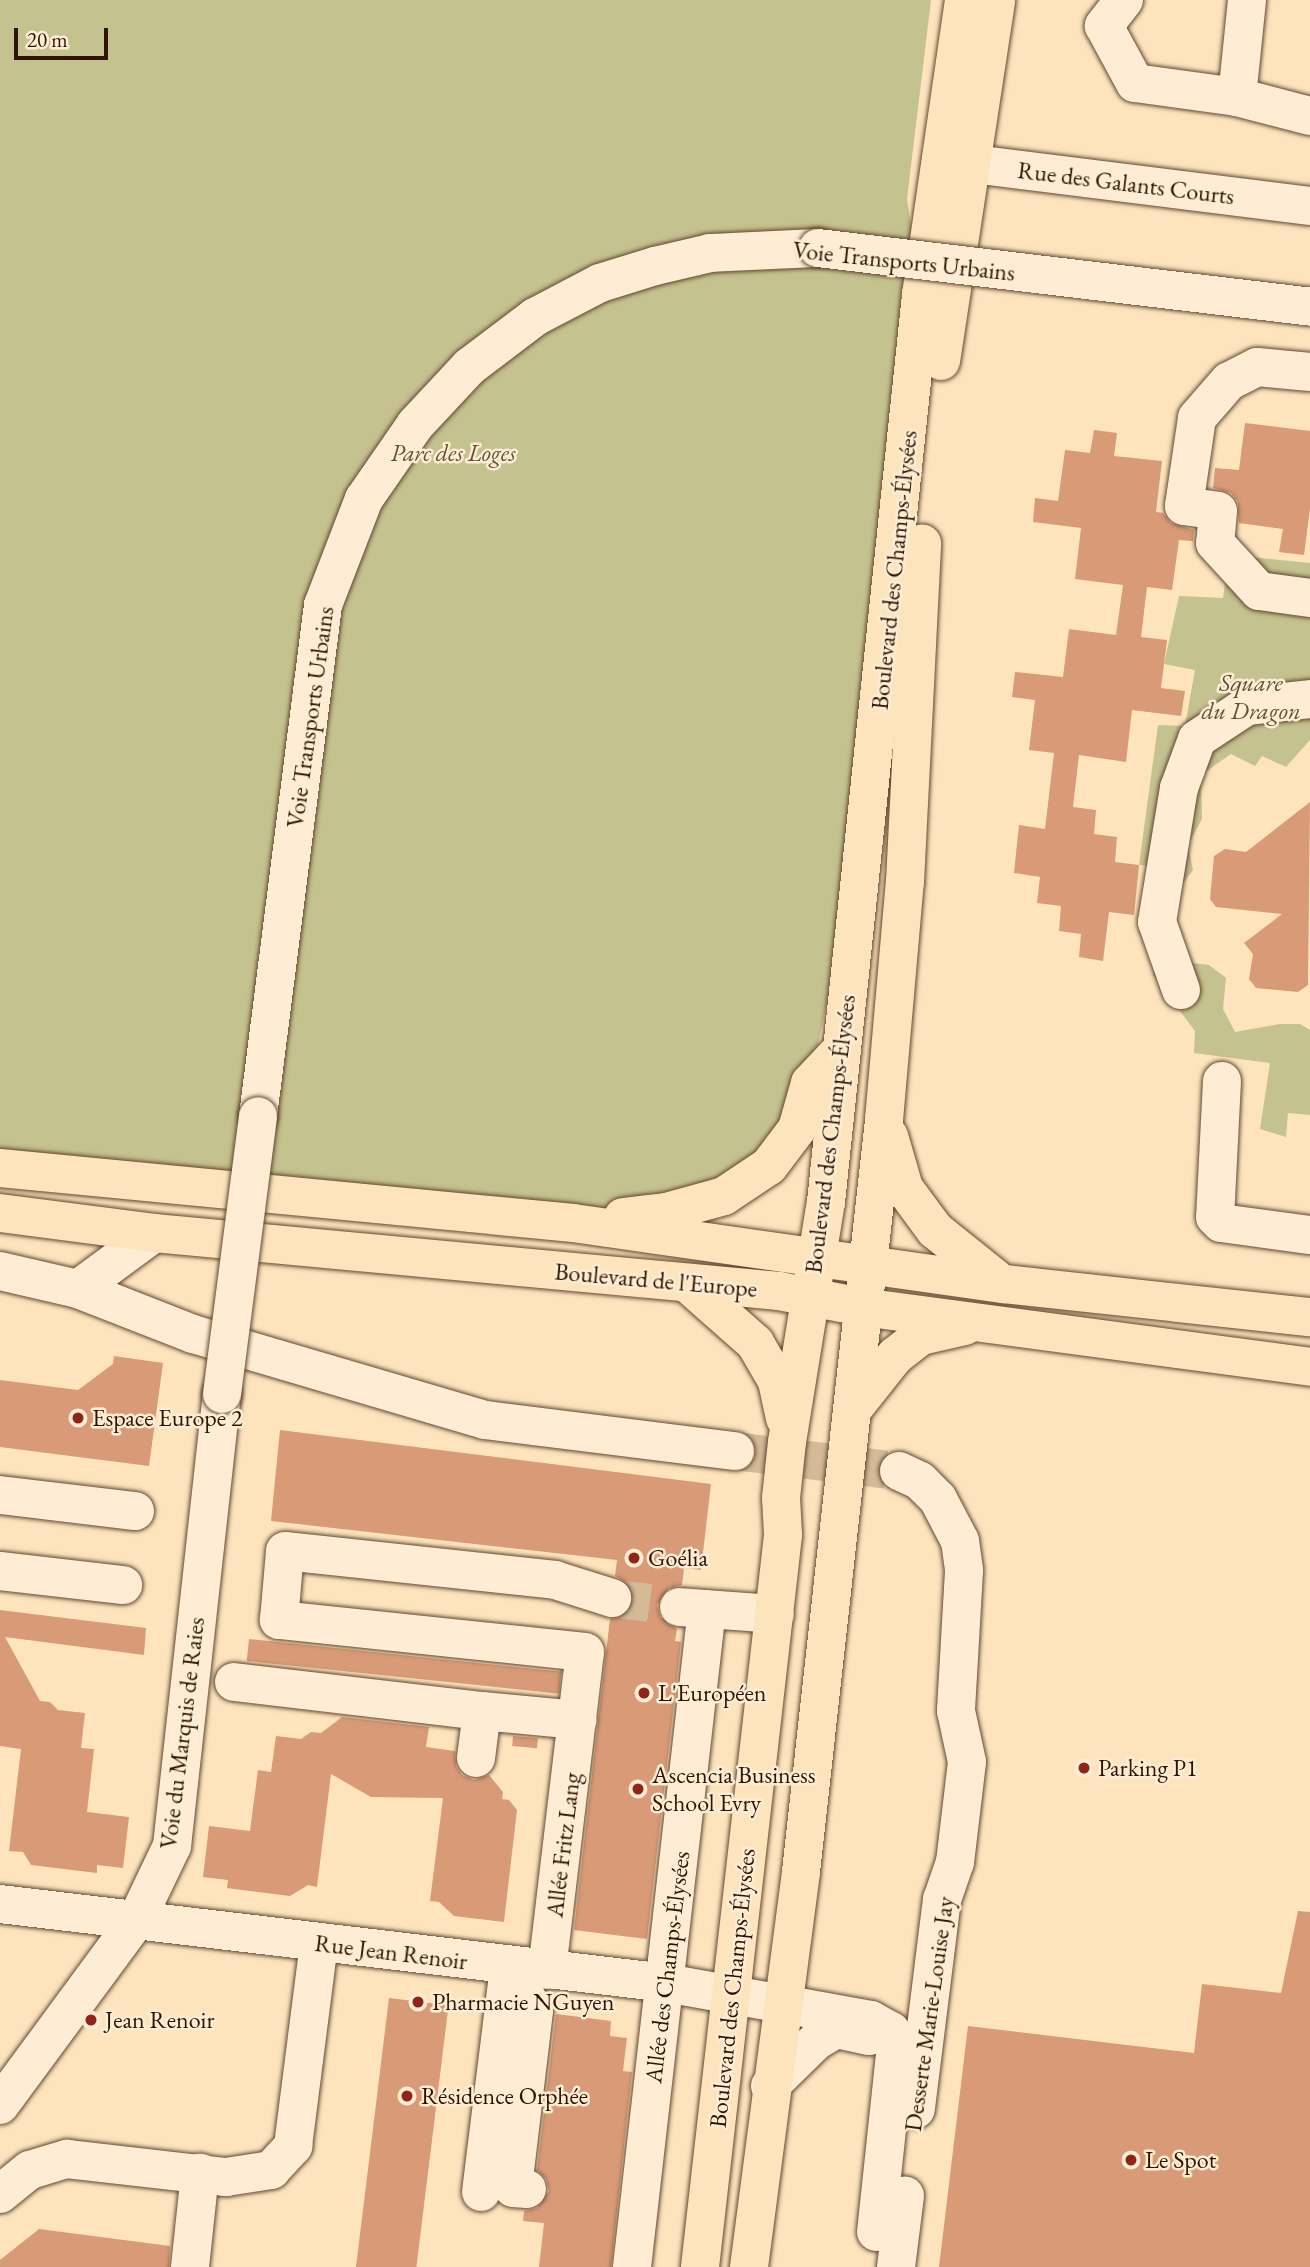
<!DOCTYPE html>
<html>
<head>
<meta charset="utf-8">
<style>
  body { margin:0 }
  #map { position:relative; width:1310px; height:2267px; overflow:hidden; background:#fde4bd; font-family:"EB Garamond",serif }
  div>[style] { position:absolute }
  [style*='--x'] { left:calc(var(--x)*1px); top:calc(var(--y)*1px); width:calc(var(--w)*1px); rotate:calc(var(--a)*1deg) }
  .green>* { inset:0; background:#c4c28e }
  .building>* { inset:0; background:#d99a77; transform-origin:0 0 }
  .minor-tunnel>* { height:38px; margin-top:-19px; transform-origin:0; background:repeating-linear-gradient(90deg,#d4ba97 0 38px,transparent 0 57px) }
  .roads { filter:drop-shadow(0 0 2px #624730) drop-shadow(0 0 2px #624730) }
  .minor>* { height:38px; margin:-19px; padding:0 19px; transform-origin:19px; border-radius:19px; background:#feedd4 }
  .major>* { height:38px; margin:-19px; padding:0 19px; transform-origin:19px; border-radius:19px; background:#fde4bd }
  .bridges { filter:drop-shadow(0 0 2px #624730) drop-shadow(0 0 2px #624730) }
  .minor-bridge>* { height:38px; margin:-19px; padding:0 19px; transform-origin:19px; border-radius:19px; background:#feedd4 }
  .dots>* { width:19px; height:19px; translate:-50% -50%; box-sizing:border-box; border:4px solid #feedd4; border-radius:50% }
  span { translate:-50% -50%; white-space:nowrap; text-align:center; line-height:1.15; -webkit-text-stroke:5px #feedd4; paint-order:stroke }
  .street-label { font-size:24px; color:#2e1301 }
  .park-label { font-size:24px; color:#625032; font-style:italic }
  .poi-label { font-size:24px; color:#2e1301 }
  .left { translate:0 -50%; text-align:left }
  .scale { position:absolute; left:14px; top:28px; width:94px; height:32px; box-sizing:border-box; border:4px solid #2e1301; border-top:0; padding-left:9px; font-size:21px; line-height:24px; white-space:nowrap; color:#2e1301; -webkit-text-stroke:5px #feedd4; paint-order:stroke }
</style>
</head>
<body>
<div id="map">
  <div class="green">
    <div style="clip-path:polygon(0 0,931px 0,907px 199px,921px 295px,870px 797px,810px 1083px,769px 1166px,573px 1223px,0 1168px)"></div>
    <div style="clip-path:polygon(1229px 555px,1310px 563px,1310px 740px,1286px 767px,1262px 756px,1255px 766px,1231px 754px,1201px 775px,1202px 819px,1188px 845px,1193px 870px,1162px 912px,1164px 930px,1192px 963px,1209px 965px,1226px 978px,1223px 1009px,1235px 1032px,1280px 1024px,1300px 1024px,1310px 1030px,1310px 1115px,1288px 1113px,1286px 1137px,1260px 1129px,1270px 1063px,1194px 1053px,1195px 1031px,1153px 975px,1155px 958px,1143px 941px,1142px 915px,1154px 866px,1139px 865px,1158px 725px,1185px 726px,1195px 670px,1164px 664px,1179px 596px,1223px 598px)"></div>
  </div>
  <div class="building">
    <div style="clip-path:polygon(1245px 423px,1310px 431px,1310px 508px,1304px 555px,1279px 552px,1283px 529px,1239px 523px,1238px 502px,1231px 493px,1213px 488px,1215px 468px,1239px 470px)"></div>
    <div style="clip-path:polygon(1094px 430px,1117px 433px,1114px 456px,1162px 461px,1156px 512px,1163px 513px,1171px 523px,1194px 530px,1193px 541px,1179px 540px,1172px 590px,1147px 587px,1141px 637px,1167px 640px,1161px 688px,1185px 691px,1181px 716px,1132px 710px,1126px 762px,1079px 755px,1073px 807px,1096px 810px,1094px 834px,1117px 837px,1115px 862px,1139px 865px,1134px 915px,1109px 912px,1103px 961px,1079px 957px,1081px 934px,1059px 931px,1061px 906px,1037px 903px,1040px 877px,1014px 873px,1019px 825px,1045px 829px,1054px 753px,1029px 750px,1035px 700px,1012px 697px,1015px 672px,1063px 677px,1069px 629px,1116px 635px,1123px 585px,1075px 579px,1081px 528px,1033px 522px,1035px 498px,1058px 501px,1065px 450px,1090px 453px)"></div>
    <div style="clip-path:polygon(1310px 802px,1308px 985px,1298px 992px,1256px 988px,1249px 979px,1253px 954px,1244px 943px,1282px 914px,1216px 907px,1210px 899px,1214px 856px,1225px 849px,1246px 852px)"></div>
    <div style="clip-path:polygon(114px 1356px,163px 1363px,149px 1466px,0 1447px,0 1380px,78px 1390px,113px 1364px)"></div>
    <div style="clip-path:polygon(280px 1430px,711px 1484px,701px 1570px,684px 1568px,682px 1585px,669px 1588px,657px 1605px,660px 1617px,677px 1629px,675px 1641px,681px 1642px,647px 1939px,574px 1930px,610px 1619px,626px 1615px,633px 1604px,629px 1584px,615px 1576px,617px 1560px,271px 1521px)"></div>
    <div style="clip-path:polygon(0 1610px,146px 1628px,144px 1655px,5px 1637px,40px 1701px,50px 1702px,58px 1710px,85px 1713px,81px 1748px,94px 1749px,87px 1812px,129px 1817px,123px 1868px,97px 1865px,97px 1873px,31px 1865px,23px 1852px,9px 1851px,21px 1749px,0 1746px)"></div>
    <div style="left:249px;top:1639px;width:314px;height:22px;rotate:6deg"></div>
    <div style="clip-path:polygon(342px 1717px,429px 1727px,426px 1747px,455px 1751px,456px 1766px,462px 1775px,474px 1780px,489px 1775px,503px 1792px,502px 1799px,509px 1800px,517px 1810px,504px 1922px,454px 1916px,439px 1902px,430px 1901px,443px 1798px,371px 1797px,331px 1774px,317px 1887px,308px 1885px,290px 1896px,227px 1888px,228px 1880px,203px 1877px,209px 1826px,250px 1831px,258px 1770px,271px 1772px,276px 1736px,301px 1739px,311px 1732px,321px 1733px)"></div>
    <div style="left:513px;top:1736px;width:25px;height:10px;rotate:5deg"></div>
    <div style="clip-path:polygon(1298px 1911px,1310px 1912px,1310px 2267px,939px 2267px,968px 2026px,1194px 2053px,1202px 1984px,1281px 1993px)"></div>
    <div style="left:389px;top:1998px;width:60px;height:271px;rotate:7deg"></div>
    <div style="clip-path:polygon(556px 2014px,611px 2021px,610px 2036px,627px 2038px,623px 2071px,632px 2072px,611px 2267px,539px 2267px,544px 2223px,523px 2221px,524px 2211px,537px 2208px,549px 2191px,546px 2179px,537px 2170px)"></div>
    <div style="clip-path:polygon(39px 2229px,170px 2246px,169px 2267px,0 2267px,0 2260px)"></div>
  </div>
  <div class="minor-tunnel">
    <div style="--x:735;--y:1451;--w:165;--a:7"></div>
    <div style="--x:612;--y:1598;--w:68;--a:7.7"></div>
  </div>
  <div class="roads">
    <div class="minor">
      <div style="--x:1124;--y:0;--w:33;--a:128"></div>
      <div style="--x:1104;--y:26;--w:65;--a:61.5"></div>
      <div style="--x:1135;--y:83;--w:103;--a:7.8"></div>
      <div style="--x:1237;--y:97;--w:75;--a:14.6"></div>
      <div style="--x:1237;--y:97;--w:98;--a:-84.1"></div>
      <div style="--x:941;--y:160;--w:372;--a:7.1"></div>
      <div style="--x:1310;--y:372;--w:53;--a:-174.6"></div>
      <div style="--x:1257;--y:367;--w:31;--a:153"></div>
      <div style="--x:1229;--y:381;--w:49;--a:130.9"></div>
      <div style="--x:1197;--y:418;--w:89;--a:98.4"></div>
      <div style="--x:1184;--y:506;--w:34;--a:8"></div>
      <div style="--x:1218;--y:511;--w:32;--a:95"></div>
      <div style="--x:1215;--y:543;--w:65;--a:47.5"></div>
      <div style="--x:1259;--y:591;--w:51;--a:7.8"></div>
      <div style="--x:1181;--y:990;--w:72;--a:-109.4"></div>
      <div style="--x:1157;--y:922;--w:136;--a:-80.7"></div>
      <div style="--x:1179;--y:788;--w:52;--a:-69.8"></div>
      <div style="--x:1197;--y:739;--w:60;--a:-33.4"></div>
      <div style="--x:1247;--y:706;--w:63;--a:-6.3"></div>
      <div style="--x:1222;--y:1081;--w:136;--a:92.9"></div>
      <div style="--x:1215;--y:1217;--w:8;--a:45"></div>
      <div style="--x:1221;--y:1223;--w:90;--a:7.7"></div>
      <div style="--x:258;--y:1116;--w:515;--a:-82.75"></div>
      <div style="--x:323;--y:605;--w:114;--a:-68.9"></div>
      <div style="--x:364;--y:499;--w:90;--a:-55.4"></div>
      <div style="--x:415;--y:425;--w:79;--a:-47"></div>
      <div style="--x:469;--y:367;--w:83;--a:-37.1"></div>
      <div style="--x:535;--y:317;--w:73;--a:-27.6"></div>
      <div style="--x:600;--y:283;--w:58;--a:-17.2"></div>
      <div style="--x:655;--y:266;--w:57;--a:-13.3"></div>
      <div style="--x:710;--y:253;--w:108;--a:-2.7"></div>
      <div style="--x:0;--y:1271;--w:80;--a:13"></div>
      <div style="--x:78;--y:1289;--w:123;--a:21.4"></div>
      <div style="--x:193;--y:1334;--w:304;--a:16.4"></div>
      <div style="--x:485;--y:1420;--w:252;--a:7.1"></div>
      <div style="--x:78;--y:1289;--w:94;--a:-36.4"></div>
      <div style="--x:899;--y:1471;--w:23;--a:25"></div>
      <div style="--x:920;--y:1481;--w:25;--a:45"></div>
      <div style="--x:938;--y:1499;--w:47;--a:62.4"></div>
      <div style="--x:960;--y:1541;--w:30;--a:82"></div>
      <div style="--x:964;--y:1571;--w:140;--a:93.3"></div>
      <div style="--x:956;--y:1711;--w:52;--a:77.8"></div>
      <div style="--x:967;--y:1762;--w:101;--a:96.8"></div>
      <div style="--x:955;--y:1862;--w:39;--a:109"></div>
      <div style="--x:942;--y:1899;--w:212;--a:97.1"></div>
      <div style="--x:0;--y:1495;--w:136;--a:6.8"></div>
      <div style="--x:0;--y:1571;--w:124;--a:6.5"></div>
      <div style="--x:679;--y:1607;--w:96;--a:4.2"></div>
      <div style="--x:234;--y:1682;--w:250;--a:6.7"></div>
      <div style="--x:476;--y:1758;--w:47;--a:-82.7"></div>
      <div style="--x:482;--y:1711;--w:96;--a:5.4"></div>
      <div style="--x:0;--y:1904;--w:671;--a:6.76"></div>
      <div style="--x:666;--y:1983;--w:208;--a:10.2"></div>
      <div style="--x:871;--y:2020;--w:23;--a:29"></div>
      <div style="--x:891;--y:2031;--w:15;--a:70"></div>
      <div style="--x:896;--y:2045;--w:188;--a:96.1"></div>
      <div style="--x:509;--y:1966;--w:51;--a:60.9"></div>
      <div style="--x:534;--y:2011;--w:178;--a:96.8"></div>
      <div style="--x:513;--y:2188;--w:14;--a:4"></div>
      <div style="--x:547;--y:1970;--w:320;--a:-83.2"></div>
      <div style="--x:585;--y:1652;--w:308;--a:-174"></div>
      <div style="--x:279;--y:1620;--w:69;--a:-85"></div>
      <div style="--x:285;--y:1551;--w:272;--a:6.1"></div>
      <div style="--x:555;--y:1580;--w:60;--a:17.5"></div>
      <div style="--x:770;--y:2086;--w:64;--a:-44.4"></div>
      <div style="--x:816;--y:2041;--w:23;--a:-31"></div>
      <div style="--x:836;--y:2029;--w:34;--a:12"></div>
      <div style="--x:0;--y:2105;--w:231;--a:-53.6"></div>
      <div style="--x:137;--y:1919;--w:81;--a:-64.4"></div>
      <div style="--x:172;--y:1846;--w:455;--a:-83.7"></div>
      <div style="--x:481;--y:2192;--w:228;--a:-82.9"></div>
      <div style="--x:0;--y:2194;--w:38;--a:-39"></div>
      <div style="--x:30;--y:2170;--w:39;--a:-17"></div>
      <div style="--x:67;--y:2159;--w:160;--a:6.5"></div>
      <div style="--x:226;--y:2177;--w:46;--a:-8.8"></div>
      <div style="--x:271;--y:2170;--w:33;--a:-47"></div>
      <div style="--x:293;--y:2146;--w:205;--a:-82.7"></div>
      <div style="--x:190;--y:2267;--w:95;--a:-83.9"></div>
      <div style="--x:632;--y:2267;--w:662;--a:-83.5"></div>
      <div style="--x:896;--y:2267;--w:72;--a:-82.8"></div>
    </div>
    <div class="major">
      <div style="--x:941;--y:361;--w:365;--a:-81.3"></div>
      <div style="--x:889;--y:1136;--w:54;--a:73.9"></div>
      <div style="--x:904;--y:1188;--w:52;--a:53.6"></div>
      <div style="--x:935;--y:1230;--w:78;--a:38.8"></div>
      <div style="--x:0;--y:1168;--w:576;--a:5.48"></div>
      <div style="--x:573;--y:1223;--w:435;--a:8.1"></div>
      <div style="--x:1004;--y:1284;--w:308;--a:6.2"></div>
      <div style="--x:0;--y:1213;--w:155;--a:7.4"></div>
      <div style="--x:154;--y:1233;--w:628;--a:5.3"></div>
      <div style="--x:779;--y:1291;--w:85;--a:10.9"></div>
      <div style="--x:862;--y:1307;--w:452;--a:7.6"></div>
      <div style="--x:623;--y:1217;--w:43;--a:-6.6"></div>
      <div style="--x:666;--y:1212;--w:60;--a:-15.4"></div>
      <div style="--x:724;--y:1196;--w:54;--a:-33.7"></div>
      <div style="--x:769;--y:1166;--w:46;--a:-52.9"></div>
      <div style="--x:797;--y:1129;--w:48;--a:-74.2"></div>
      <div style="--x:810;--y:1083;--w:44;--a:-46.8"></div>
      <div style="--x:687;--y:1283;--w:91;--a:41.4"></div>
      <div style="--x:755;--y:1343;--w:44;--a:59.9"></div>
      <div style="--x:777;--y:1381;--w:38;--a:78"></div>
      <div style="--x:853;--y:1409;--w:68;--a:-51.6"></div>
      <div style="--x:895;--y:1356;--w:33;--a:-38"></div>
      <div style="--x:921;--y:1336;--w:45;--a:-12.8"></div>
      <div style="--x:700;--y:2267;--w:737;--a:-83.53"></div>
      <div style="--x:783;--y:1535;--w:37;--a:-93"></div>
      <div style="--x:781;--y:1498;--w:56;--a:-83.9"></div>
      <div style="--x:787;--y:1442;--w:243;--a:-80.8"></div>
      <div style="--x:826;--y:1202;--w:912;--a:-84.02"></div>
      <div style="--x:921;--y:295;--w:298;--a:-81.7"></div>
      <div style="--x:749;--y:2267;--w:398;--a:-82.5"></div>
      <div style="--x:801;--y:1872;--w:757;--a:-83.7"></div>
      <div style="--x:884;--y:1120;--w:239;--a:-85"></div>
      <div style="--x:905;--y:882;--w:339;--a:-87.1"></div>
    </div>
  </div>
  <div class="bridges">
    <div class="minor-bridge">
      <div style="--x:818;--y:248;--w:496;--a:6.8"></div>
      <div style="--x:222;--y:1394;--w:280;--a:-82.6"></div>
    </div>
  </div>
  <div class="dots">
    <div style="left:78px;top:1418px;background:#8f2418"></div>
    <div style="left:634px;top:1558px;background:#8f2418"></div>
    <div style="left:644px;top:1693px;background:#8f2418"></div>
    <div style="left:1084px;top:1768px;background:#8f2418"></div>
    <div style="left:638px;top:1789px;background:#8f2418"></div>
    <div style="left:418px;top:2002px;background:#8f2418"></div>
    <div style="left:91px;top:2020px;background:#8f2418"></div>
    <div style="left:407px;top:2096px;background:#8f2418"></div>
    <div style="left:1131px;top:2160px;background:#8f2418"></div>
  </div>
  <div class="street-label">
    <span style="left:1126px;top:183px;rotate:7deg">Rue des Galants Courts</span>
    <span style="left:904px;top:261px;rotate:6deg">Voie Transports Urbains</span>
    <span style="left:894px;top:570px;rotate:-84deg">Boulevard des Champs-Élysées</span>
    <span style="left:310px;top:717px;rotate:-82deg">Voie Transports Urbains</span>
    <span style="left:830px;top:1134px;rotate:-83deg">Boulevard des Champs-Élysées</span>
    <span style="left:656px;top:1280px;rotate:5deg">Boulevard de l'Europe</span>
    <span style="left:182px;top:1733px;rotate:-83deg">Voie du Marquis de Raies</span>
    <span style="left:563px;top:1845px;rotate:-83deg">Allée Fritz Lang</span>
    <span style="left:391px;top:1952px;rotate:7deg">Rue Jean Renoir</span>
    <span style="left:667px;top:1967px;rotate:-83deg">Allée des Champs-Élysées</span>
    <span style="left:732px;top:1988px;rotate:-84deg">Boulevard des Champs-Élysées</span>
    <span style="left:929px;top:2014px;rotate:-82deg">Desserte Marie-Louise Jay</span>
  </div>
  <div class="park-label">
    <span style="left:453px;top:453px">Parc des Loges</span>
    <span style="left:1251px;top:697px">Square<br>du Dragon</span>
  </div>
  <div class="poi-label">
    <span class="left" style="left:92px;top:1418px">Espace Europe 2</span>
    <span class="left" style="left:648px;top:1558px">Goélia</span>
    <span class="left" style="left:658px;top:1693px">L'Européen</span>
    <span class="left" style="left:1098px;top:1768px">Parking P1</span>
    <span class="left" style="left:652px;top:1789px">Ascencia Business<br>School Evry</span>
    <span class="left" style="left:432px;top:2002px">Pharmacie NGuyen</span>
    <span class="left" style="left:105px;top:2020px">Jean Renoir</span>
    <span class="left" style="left:421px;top:2096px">Résidence Orphée</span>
    <span class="left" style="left:1145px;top:2160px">Le Spot</span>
  </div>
  <div class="scale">20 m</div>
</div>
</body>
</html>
